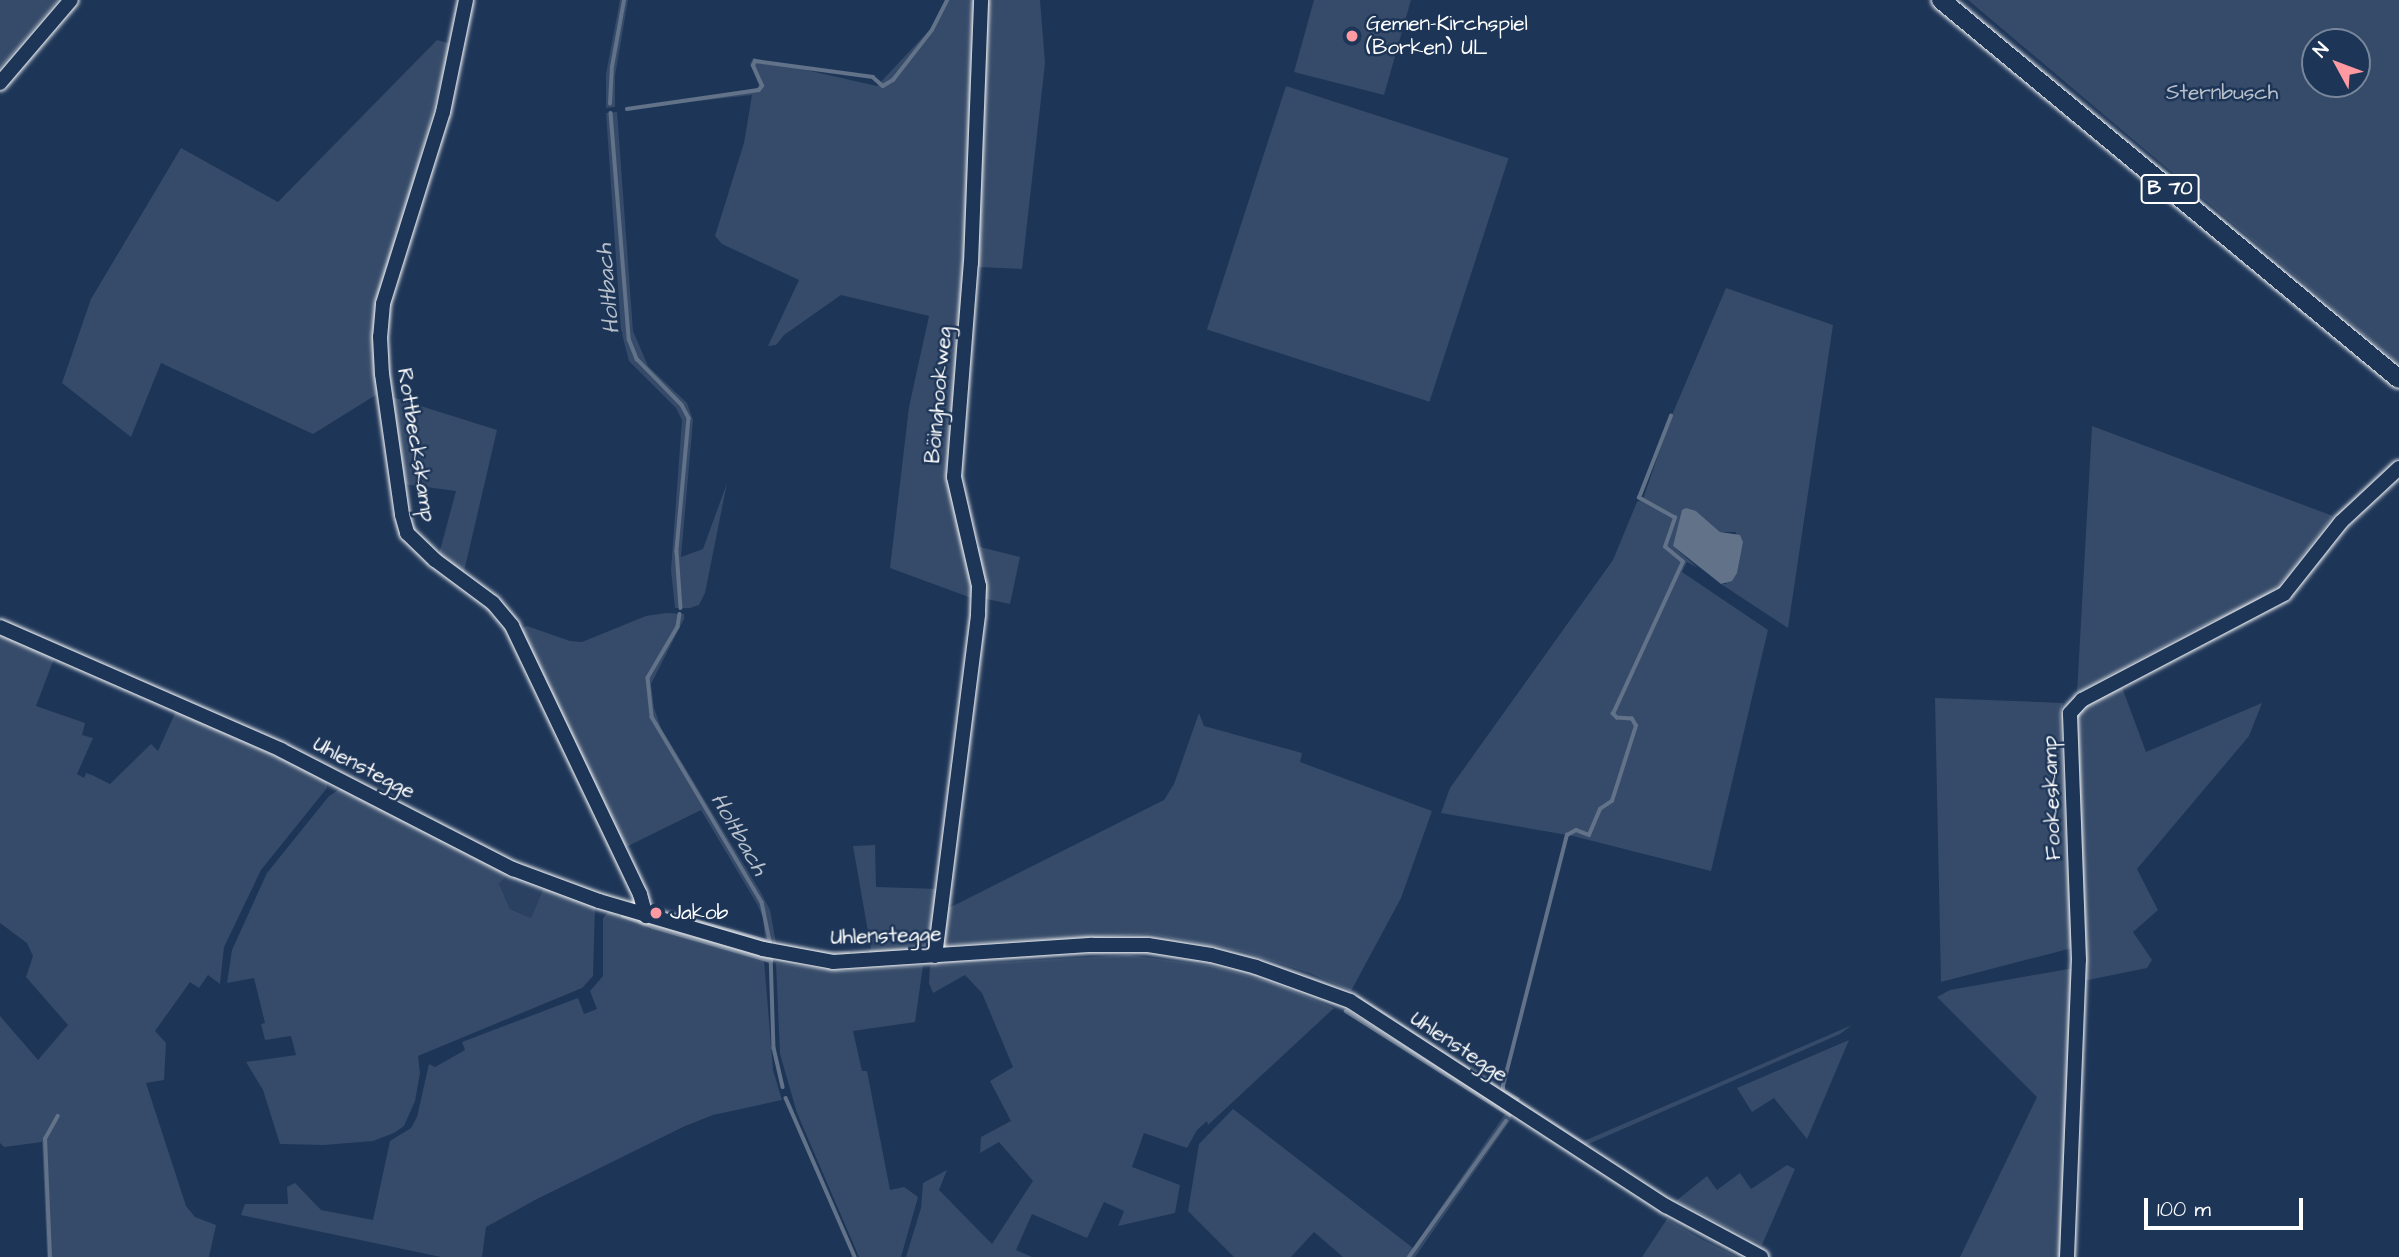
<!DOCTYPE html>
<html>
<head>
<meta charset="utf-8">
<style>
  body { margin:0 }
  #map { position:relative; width:2399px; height:1257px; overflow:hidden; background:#1d3557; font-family:"Architects Daughter",sans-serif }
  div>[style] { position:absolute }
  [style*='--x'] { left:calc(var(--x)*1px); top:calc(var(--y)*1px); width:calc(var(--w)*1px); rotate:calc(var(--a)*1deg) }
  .built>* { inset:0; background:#2a4161 }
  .green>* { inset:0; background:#364b69; transform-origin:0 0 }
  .water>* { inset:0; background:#617289 }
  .stream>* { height:3.5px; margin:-1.75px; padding:0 1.75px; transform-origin:1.75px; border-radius:1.75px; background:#617289 }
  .roads { filter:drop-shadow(0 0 2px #fff) drop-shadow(0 0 2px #fff) }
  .minor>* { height:14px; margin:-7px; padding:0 7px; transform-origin:7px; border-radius:7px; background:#1d3557 }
  .major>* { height:18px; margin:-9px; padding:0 9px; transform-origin:9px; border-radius:9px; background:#1d3557 }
  .dots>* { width:19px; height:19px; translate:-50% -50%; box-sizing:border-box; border:4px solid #1d3557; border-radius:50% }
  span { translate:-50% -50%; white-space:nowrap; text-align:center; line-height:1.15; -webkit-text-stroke:5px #1d3557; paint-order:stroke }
  .shield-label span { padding:2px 5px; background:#1d3557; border:2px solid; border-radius:5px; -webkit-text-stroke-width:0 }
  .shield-label { font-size:19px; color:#fff; font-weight:700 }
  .poi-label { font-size:21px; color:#fff }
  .left { translate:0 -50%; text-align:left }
  .park-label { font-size:21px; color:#b9c0ca }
  .street-label { font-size:21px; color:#fff }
  .water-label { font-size:23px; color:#b8c0ca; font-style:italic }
  .north { position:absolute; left:2301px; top:28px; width:70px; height:70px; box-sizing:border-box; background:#1d3557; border:2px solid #77869a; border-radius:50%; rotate:311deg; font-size:19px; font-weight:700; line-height:28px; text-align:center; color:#fff }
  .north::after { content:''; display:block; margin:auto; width:24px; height:32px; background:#ff9aa2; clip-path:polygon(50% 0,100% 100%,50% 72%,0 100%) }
  .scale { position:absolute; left:2144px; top:1198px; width:159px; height:32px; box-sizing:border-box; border:4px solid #fff; border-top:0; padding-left:9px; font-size:21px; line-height:24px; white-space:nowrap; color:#fff; -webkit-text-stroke:5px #1d3557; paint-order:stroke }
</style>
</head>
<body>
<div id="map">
  <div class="built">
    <div style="clip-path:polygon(509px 873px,544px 887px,531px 918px,510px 909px,499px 884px)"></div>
  </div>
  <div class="green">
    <div style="clip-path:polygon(0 0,58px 0,0 68px)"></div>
    <div style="clip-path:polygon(620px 0,628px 0,615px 76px,615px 107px,606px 108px,606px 74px)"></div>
    <div style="clip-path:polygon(947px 0,976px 0,964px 262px,947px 476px,977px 600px,890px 568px,909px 407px,929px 316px,841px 295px,784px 335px,776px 345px,768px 346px,799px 280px,722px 244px,715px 236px,744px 143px,752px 95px,627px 109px,757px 88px,759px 85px,750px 64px,753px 58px,877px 86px,937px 22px)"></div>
    <div style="clip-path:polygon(988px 0,1040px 0,1045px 63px,1022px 269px,978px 267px)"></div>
    <div style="clip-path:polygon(1314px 0,1411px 0,1384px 95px,1294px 72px)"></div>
    <div style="clip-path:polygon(evenodd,1968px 0,2399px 0,2399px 364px,1968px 0,2315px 42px,2357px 42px,2357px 84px,2315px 84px,2315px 42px)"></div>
    <div style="clip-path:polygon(437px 40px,451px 44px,375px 324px,379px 393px,313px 434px,161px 363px,131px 437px,62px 383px,91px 299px,181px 148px,278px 202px)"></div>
    <div style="left:1286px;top:86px;width:234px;height:256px;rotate:18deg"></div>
    <div style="clip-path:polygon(617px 112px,633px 331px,648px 366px,687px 403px,693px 420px,681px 557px,703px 549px,727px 483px,705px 593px,699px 605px,690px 608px,675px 608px,671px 570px,682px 420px,676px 408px,629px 361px,621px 330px,606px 113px)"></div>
    <div style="clip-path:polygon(1726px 288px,1833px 325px,1788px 628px,1721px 584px,1726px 584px,1736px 532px,1720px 532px,1696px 511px,1673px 546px,1698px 568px,1687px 562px,1682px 572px,1768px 630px,1711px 871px,1573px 836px,1441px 813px,1450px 788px,1613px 560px,1637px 502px,1643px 499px,1672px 415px)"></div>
    <div style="clip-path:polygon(389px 396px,497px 430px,463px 576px,438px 558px,456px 491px,403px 484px)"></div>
    <div style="clip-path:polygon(2092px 426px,2333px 516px,2281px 583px,2261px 600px,2193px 630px,2077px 693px)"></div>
    <div style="clip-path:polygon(972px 545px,1020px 557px,1010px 604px,982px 598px)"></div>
    <div style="clip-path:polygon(666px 613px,684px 614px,684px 619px,651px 684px,654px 708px,661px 728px,760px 891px,770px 910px,776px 943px,812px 950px,851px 951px,845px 957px,776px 949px,776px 943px,765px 940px,763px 917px,757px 904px,701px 810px,620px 850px,518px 631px,527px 626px,570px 641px,582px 642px,646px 616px)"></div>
    <div style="clip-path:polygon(0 631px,55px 656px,36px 706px,85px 723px,82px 735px,93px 738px,77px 774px,84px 778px,86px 773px,92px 775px,110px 784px,151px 744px,158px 751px,176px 711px,324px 778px,327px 783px,327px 788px,261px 870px,224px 947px,220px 984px,208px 975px,199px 988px,190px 982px,155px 1031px,166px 1043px,164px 1080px,146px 1083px,186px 1206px,195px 1217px,216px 1225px,209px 1257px,47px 1257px,42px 1142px,4px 1147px,0 1143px,0 1016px,38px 1060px,68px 1025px,26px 977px,33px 956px,27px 943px,0 923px)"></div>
    <div style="clip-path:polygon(2120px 682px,2146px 752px,2262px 703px,2249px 736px,2137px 869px,2158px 910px,2133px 932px,2152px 960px,2147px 968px,2083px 981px,2077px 709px)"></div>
    <div style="clip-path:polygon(1935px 698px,2063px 703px,2060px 715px,2072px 948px,1941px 982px)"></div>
    <div style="clip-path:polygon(1199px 713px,1204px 726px,1302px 753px,1300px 762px,1432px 811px,1401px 898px,1351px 991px,1310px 973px,1244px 952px,1151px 934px,943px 945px,941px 912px,1164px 800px,1174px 784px)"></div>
    <div style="clip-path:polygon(344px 786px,509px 873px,499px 884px,510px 909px,531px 918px,544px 887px,595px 906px,593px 976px,582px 988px,418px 1056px,420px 1073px,415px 1101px,404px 1126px,394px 1133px,373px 1141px,324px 1145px,280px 1144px,263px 1090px,246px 1062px,296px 1055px,291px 1036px,265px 1040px,261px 1024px,265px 1023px,254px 978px,227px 983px,232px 950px,267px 873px,329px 796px)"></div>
    <div style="clip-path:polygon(875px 845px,876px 887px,940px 889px,932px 946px,927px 951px,871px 953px,868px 950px,871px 949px,853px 846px)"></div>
    <div style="clip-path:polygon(609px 911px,652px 929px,764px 960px,773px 1070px,782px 1100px,713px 1115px,685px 1126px,535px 1200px,486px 1227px,482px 1257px,441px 1257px,241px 1215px,245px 1204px,288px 1204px,287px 1187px,295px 1183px,321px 1210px,373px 1220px,390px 1141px,411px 1128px,417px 1117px,429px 1064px,435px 1067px,465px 1050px,462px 1042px,578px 998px,584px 1014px,597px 1009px,590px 991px,603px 976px,603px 918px)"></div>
    <div style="clip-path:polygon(1129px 955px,1213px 966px,1273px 983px,1334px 1008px,1208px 1125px,1207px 1121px,1197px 1130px,1187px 1148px,1144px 1133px,1132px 1167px,1180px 1185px,1175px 1213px,1118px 1226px,1124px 1211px,1104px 1202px,1087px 1238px,1032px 1214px,1016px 1250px,1032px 1257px,906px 1257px,921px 1208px,923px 1183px,947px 1170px,939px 1190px,992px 1244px,1033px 1181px,999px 1142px,980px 1153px,981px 1137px,1011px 1121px,990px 1081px,1013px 1067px,982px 993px,965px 975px,933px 993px,929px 983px,930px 966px)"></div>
    <div style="clip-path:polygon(776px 963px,844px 971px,923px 966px,915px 1022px,853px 1031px,862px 1071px,867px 1071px,890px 1190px,904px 1187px,918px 1197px,901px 1257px,859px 1257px,797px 1113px,780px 1054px)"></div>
    <div style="clip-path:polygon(2074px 968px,2063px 1257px,1960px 1257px,2037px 1097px,1937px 997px,1950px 990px)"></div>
    <div style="clip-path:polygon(1358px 995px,1584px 1141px,1852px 1025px,1840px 1034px,1584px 1146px,1358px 1000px)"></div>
    <div style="clip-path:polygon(1849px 1040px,1807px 1139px,1774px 1098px,1752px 1112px,1737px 1088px)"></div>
    <div style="clip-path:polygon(1233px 1109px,1413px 1248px,1505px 1114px,1512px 1118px,1415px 1257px,1343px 1257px,1314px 1232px,1291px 1257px,1234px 1257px,1188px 1211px,1199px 1144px)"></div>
    <div style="clip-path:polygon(1787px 1165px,1795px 1169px,1762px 1245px,1676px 1201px,1707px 1176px,1717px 1190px,1740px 1173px,1751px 1189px)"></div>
    <div style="clip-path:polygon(1667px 1219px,1701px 1239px,1737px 1257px,1642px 1257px)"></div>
  </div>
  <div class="water">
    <div style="clip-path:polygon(1686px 508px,1696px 511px,1720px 532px,1740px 535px,1743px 542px,1737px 573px,1732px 581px,1721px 584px,1673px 546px,1682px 510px)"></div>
  </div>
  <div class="stream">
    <div style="--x:610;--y:104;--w:37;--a:-87"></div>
    <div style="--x:612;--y:67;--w:68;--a:-79.8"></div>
    <div style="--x:627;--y:109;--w:133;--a:-8.2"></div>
    <div style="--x:759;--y:90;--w:5;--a:-53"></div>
    <div style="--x:762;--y:86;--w:22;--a:-114"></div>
    <div style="--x:753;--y:66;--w:5;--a:-68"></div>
    <div style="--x:755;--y:61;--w:119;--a:7.7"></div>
    <div style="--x:873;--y:77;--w:13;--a:42"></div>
    <div style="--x:883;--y:86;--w:12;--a:-31"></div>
    <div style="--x:893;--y:80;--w:63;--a:-52"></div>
    <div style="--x:932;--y:30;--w:34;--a:-63"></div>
    <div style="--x:611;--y:113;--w:227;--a:85.4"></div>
    <div style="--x:629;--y:339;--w:22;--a:68"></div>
    <div style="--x:637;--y:359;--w:64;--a:45.6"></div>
    <div style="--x:682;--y:405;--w:15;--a:62"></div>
    <div style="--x:689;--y:418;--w:134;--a:95.2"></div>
    <div style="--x:677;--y:551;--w:57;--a:86"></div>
    <div style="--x:680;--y:614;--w:13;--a:99"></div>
    <div style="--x:678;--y:627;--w:59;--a:120.5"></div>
    <div style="--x:648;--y:678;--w:39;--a:84"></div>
    <div style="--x:652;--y:717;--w:215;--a:59.3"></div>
    <div style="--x:762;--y:902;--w:45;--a:78.4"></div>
    <div style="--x:623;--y:916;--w:32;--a:20"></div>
    <div style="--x:653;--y:927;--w:123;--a:16.1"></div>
    <div style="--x:688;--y:919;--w:85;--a:15.7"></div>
    <div style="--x:771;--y:954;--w:94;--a:88.2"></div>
    <div style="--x:774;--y:1048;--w:40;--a:77"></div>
    <div style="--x:1346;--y:1011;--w:194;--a:32.4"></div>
    <div style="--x:786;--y:1098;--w:173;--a:66.5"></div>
    <div style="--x:1518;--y:1100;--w:17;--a:-149"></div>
    <div style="--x:1503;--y:1091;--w:5;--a:-90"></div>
    <div style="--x:1503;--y:1086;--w:259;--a:-75.7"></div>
    <div style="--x:1567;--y:835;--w:10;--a:-29"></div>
    <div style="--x:1576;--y:830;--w:14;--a:21"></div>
    <div style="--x:1589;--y:835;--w:28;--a:-67"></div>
    <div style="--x:1600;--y:809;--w:14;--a:-34"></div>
    <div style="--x:1612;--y:801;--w:79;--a:-72.3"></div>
    <div style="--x:1636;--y:726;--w:8;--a:-120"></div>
    <div style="--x:1632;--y:719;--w:15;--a:-176"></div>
    <div style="--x:1617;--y:718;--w:6;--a:-135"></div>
    <div style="--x:1613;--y:714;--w:167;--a:-65.3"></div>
    <div style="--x:1683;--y:562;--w:23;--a:-140"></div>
    <div style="--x:1665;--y:547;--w:31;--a:-71"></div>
    <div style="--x:1675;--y:518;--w:41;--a:-150.9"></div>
    <div style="--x:1639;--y:498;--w:88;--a:-68.7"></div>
    <div style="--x:50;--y:1257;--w:118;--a:-92.4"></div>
    <div style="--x:45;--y:1139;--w:26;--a:-61"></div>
    <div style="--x:1409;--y:1257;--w:167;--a:-54.5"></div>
  </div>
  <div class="roads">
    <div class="minor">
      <div style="--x:466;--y:0;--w:114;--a:101.6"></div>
      <div style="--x:443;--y:112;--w:201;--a:107.4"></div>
      <div style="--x:383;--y:304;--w:33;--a:95"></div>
      <div style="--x:380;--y:337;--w:37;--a:87"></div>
      <div style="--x:382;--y:374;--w:142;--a:81.9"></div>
      <div style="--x:402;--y:515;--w:19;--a:74"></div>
      <div style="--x:407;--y:533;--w:39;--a:44"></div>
      <div style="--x:435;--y:560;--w:72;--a:36.6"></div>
      <div style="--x:493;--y:603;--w:30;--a:50"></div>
      <div style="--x:512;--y:626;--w:297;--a:64.5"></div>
      <div style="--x:640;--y:894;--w:23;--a:75"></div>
      <div style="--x:0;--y:83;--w:109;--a:-49.5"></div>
      <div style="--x:0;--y:627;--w:307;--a:23.6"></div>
      <div style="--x:281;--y:750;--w:261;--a:27.2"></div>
      <div style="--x:513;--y:869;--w:92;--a:20.4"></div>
      <div style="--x:599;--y:901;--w:171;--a:16.3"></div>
      <div style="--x:763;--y:949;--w:71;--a:10.5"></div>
      <div style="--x:833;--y:962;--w:260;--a:-3.8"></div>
      <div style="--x:1092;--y:945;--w:56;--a:0"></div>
      <div style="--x:1148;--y:945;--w:64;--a:9"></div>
      <div style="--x:1211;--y:955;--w:47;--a:14.9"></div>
      <div style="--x:1256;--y:967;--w:100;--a:19.9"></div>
      <div style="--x:1350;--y:1001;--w:377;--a:33"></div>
      <div style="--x:1666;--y:1206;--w:108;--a:28.2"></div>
      <div style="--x:935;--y:956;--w:345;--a:-82.8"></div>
      <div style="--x:978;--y:614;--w:28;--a:-88"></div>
      <div style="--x:979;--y:586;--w:112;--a:-102.9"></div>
      <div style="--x:954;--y:477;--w:215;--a:-85.5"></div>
      <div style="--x:971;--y:263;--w:263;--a:-87.8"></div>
      <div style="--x:2067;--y:1257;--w:297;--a:-87.7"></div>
      <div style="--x:2079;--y:960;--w:247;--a:-92.1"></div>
      <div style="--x:2070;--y:713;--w:18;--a:-47"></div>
      <div style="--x:2082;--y:700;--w:228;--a:-27.7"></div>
      <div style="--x:2284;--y:594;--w:92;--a:-51.6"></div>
      <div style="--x:2341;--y:522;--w:79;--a:-43"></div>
    </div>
    <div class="major">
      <div style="--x:1941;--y:0;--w:594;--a:39.61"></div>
    </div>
  </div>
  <div class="dots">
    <div style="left:1352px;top:36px;background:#ff9aa2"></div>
    <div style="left:656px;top:913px;background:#ff9aa2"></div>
  </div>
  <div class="shield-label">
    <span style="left:2170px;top:189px">B 70</span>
  </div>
  <div class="poi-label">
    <span class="left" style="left:1366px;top:36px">Gemen-Kirchspiel<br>(Borken) UL</span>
    <span class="left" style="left:670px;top:913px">Jakob</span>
  </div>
  <div class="park-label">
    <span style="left:2222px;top:93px">Sternbusch</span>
  </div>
  <div class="street-label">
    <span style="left:939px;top:395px;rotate:-85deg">Böinghookweg</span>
    <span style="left:416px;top:445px;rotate:81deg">Rottbeckskamp</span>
    <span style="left:364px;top:768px;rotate:27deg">Uhlenstegge</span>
    <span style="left:2052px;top:798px;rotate:-92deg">Fookeskamp</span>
    <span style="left:886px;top:936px;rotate:-2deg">Uhlenstegge</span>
    <span style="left:1459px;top:1047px;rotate:33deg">Uhlenstegge</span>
  </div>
  <div class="water-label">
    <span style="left:608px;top:289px;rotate:-95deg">Holtbach</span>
    <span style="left:739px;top:834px;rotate:60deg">Holtbach</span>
  </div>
  <div class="north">N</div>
  <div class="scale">100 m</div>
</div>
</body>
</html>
